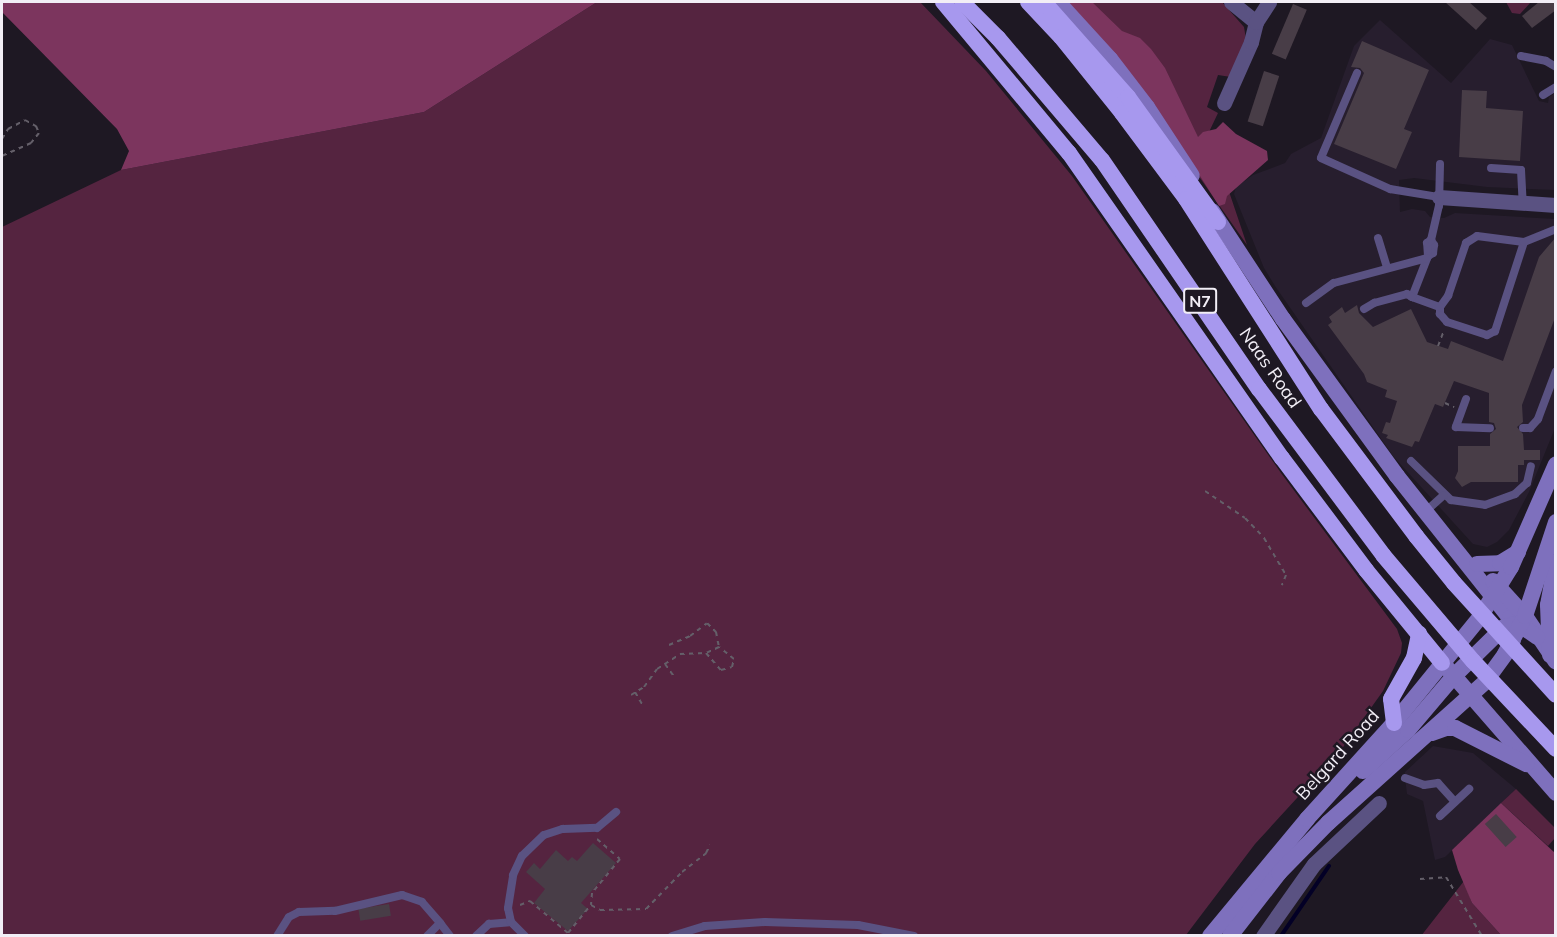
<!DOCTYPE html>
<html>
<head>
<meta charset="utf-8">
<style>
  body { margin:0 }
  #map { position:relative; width:1557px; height:937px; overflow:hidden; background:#1e1823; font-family:Mulish,sans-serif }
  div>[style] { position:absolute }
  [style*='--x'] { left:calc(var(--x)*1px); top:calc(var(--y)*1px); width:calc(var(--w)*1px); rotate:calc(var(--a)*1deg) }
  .built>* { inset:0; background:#271e2e }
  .green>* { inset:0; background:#552440 }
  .forest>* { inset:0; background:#7c355e }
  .stream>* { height:4px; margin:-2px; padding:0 2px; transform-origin:2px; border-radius:2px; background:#030026 }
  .building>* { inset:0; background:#483d47; transform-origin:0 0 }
  .path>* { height:2px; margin-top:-1px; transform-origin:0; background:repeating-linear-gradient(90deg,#645f69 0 4.5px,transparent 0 9px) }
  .service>* { height:8px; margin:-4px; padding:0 4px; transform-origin:4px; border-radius:4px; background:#5a5282 }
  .minor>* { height:15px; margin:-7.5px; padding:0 7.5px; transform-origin:7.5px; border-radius:7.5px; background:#5a5282 }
  .secondary>* { height:16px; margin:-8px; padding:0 8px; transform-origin:8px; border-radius:8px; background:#7e70bd }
  .trunk>* { height:16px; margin:-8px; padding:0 8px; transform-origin:8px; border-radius:8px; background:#a798ee }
  span { translate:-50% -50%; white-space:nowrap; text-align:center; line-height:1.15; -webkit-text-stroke:5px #1e1823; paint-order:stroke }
  .shield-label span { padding:2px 4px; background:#1e1823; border:2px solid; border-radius:4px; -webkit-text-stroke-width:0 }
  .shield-label { font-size:16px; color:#f2eef6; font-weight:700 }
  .street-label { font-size:18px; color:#f2eef6 }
  .frame { position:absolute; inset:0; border:3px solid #f2eef6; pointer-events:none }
</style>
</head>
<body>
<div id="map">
  <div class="built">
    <div style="clip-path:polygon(1380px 20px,1451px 83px,1490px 39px,1512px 45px,1539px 101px,1548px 103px,1549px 97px,1555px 93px,1555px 190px,1487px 187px,1414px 178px,1399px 180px,1400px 212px,1412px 209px,1425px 211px,1430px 217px,1444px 218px,1455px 213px,1555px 219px,1555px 428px,1529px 492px,1509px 530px,1497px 542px,1487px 547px,1473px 544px,1393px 456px,1275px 286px,1264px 268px,1234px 194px,1236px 187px,1253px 175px,1285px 163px,1291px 154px,1321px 138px,1354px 46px)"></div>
    <div style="clip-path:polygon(1433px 746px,1473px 753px,1516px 789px,1445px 857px,1435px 860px,1423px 801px,1407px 794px,1405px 778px,1405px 772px)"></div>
  </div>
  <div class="green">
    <div style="clip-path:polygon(597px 2px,920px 2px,986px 71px,1072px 176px,1281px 473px,1397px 629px,1402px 643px,1401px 653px,1383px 691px,1341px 750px,1255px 844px,1186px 935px,2px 936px,2px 227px,121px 170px,424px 112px)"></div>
    <div style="clip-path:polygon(1060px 2px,1222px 2px,1244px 27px,1246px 39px,1231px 77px,1218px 75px,1207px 107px,1218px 113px,1209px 132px,1247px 245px,1186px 158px)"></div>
    <div style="clip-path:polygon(1506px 2px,1531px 2px,1520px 14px,1512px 13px)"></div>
    <div style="clip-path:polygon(1516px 789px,1555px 828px,1555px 838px,1548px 846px,1501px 803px)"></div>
    <div style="clip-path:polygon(1464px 881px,1472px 903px,1501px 935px,1421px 936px)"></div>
  </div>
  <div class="forest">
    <div style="clip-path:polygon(2px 2px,597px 2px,424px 112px,121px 170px,129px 151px,117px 129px,2px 12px)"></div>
    <div style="clip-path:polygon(1064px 2px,1092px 2px,1122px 31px,1140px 38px,1151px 49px,1165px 68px,1198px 137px,1203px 132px,1216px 129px,1223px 122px,1236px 134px,1267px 151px,1268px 160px,1227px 196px,1225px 204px,1219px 206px,1188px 157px)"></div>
    <div style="clip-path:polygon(1501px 803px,1555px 853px,1555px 935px,1501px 935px,1472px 903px,1458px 870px,1452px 850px)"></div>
  </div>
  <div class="stream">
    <div style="--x:1281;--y:936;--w:85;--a:-55.6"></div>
  </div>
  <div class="building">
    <div style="clip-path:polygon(1445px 2px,1469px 2px,1487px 18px,1476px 30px)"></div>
    <div style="clip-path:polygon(1539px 2px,1556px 2px,1556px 10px,1532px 28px,1522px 16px)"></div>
    <div style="left:1293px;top:4px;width:15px;height:54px;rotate:23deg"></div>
    <div style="clip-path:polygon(1362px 41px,1429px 70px,1404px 129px,1412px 132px,1396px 169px,1334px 144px,1364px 73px,1360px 68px,1351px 67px)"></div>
    <div style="left:1264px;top:71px;width:16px;height:53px;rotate:18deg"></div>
    <div style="clip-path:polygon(1462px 90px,1487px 91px,1486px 108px,1523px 111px,1520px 161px,1459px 157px)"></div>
    <div style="clip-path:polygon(1556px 237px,1556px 315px,1522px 405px,1523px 422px,1517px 427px,1523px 434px,1524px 450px,1540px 450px,1540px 460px,1524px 460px,1524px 465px,1518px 465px,1518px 482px,1471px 482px,1462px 487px,1455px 478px,1458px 471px,1458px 446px,1490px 446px,1490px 434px,1496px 429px,1494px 423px,1489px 422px,1489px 393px,1454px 381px,1443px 407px,1435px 404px,1419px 442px,1415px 441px,1412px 447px,1386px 438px,1388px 435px,1382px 433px,1386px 422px,1390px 423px,1397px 401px,1385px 397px,1387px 390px,1367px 382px,1364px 374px,1328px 325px,1332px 322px,1329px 317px,1342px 307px,1345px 313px,1357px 305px,1359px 313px,1373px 327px,1411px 309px,1427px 342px,1448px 349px,1451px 341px,1503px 361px,1539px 257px)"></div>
    <div style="left:1496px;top:814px;width:31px;height:15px;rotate:48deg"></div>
    <div style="clip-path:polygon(593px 843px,616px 863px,581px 903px,588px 909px,568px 931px,534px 903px,545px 889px,526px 872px,534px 863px,540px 869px,556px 850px,568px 861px,572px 857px,577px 861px)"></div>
    <div style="left:389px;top:904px;width:12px;height:31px;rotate:81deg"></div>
  </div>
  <div class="path">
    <div style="--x:2;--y:139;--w:12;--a:-59"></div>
    <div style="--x:8;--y:129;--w:19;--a:-28"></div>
    <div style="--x:25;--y:120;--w:13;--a:29"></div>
    <div style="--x:36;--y:126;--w:8;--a:67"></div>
    <div style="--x:39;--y:133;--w:13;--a:129"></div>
    <div style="--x:31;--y:143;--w:32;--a:156"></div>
    <div style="--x:1438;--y:346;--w:17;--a:-69"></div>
    <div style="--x:1445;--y:403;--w:10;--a:24"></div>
    <div style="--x:1205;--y:491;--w:48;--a:34"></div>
    <div style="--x:1245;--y:518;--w:28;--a:46"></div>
    <div style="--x:1264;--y:538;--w:43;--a:59.3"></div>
    <div style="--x:1286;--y:575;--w:11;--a:112"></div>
    <div style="--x:669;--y:645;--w:23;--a:-23"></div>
    <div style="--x:690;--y:636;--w:21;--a:-37"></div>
    <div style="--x:707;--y:623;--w:13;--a:45"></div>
    <div style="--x:716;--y:632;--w:15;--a:79"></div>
    <div style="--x:665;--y:664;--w:14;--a:54"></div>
    <div style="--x:635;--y:692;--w:14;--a:60"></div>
    <div style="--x:631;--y:695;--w:15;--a:-32"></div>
    <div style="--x:644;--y:687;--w:22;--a:-54"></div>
    <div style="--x:657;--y:669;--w:27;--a:-33"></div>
    <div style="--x:680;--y:654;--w:26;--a:-2"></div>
    <div style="--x:706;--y:653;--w:23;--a:49"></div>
    <div style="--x:721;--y:670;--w:11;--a:-15"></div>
    <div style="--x:732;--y:667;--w:8;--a:-76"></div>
    <div style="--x:734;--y:659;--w:19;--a:-141"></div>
    <div style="--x:719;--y:647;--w:14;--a:155"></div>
    <div style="--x:597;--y:839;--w:30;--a:41"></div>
    <div style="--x:620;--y:859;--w:44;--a:129.5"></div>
    <div style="--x:592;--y:893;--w:12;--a:95"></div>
    <div style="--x:591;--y:905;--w:10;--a:29"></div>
    <div style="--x:600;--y:910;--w:46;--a:-1.2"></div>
    <div style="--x:646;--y:909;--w:52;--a:-45.8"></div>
    <div style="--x:682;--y:872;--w:31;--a:-38"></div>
    <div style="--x:706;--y:853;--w:9;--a:-63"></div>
    <div style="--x:1420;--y:879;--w:26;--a:-4"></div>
    <div style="--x:1446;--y:877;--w:69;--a:58.6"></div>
    <div style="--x:520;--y:905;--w:11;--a:-22"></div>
    <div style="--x:530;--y:901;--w:50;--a:40.1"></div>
    <div style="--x:568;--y:933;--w:36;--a:-51"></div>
  </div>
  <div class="service">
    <div style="--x:1521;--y:56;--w:25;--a:11"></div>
    <div style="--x:1546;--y:61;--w:12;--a:31"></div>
    <div style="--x:1357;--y:73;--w:92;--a:113"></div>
    <div style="--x:1321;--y:158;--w:76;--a:24.2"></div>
    <div style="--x:1390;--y:189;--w:50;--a:9.3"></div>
    <div style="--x:1543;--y:95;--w:15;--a:-32"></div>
    <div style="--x:1491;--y:168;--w:30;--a:4"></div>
    <div style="--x:1521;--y:170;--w:33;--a:87"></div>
    <div style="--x:1477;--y:236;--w:47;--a:7.3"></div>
    <div style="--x:1524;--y:242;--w:94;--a:108"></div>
    <div style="--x:1495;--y:331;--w:9;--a:153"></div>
    <div style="--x:1487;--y:335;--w:42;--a:-162"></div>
    <div style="--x:1447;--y:322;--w:11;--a:-131"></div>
    <div style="--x:1440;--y:314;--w:7;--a:-90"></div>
    <div style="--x:1440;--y:307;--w:14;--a:-54"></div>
    <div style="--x:1448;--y:296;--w:56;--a:-71.2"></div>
    <div style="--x:1466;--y:243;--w:13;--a:-32"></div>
    <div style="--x:1378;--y:238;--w:31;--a:73"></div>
    <div style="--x:1431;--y:240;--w:6;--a:59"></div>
    <div style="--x:1434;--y:245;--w:8;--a:97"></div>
    <div style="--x:1433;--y:253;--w:6;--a:149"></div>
    <div style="--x:1428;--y:256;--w:13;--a:-94"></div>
    <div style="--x:1427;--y:243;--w:5;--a:-37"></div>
    <div style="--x:1431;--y:240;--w:35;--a:-77"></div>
    <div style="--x:1439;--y:206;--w:42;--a:-88.6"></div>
    <div style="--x:1524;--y:242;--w:35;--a:-22"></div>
    <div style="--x:1428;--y:256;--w:44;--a:111.3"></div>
    <div style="--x:1412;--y:297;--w:30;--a:20"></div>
    <div style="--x:1306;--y:303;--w:34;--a:-36"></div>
    <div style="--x:1334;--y:283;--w:96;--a:-15"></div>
    <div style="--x:1364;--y:309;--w:12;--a:-31"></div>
    <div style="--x:1374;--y:303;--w:34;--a:-15"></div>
    <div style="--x:1407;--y:294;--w:6;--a:31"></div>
    <div style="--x:1466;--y:399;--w:30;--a:110"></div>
    <div style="--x:1456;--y:427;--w:34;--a:2"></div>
    <div style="--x:1523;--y:428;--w:7;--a:0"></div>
    <div style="--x:1530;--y:428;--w:12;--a:-48"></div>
    <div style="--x:1538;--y:419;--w:51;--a:-69.4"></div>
    <div style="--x:1411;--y:461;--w:56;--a:44.3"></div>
    <div style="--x:1451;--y:500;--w:34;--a:8"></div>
    <div style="--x:1485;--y:505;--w:32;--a:-20"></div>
    <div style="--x:1515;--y:494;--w:16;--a:-43"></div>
    <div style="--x:1527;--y:483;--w:17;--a:-77"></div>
    <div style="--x:1425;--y:512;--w:25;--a:-42"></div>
    <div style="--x:1405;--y:778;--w:20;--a:20"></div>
    <div style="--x:1424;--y:785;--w:14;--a:-8"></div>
    <div style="--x:1438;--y:783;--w:25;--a:48"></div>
    <div style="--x:1440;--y:816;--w:40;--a:-43"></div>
    <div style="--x:277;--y:936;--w:22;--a:-58"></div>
    <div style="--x:289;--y:917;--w:11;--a:-27"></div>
    <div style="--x:299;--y:912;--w:36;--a:-2"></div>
    <div style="--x:335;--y:911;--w:69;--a:-13.4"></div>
    <div style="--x:402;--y:895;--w:21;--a:19"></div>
    <div style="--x:422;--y:902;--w:28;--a:49"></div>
    <div style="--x:427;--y:936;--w:18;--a:-45"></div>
    <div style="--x:440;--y:923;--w:16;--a:52"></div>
    <div style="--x:476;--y:936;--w:18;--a:-43"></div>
    <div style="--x:489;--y:924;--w:22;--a:-5"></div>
    <div style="--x:525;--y:936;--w:20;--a:-135"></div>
    <div style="--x:511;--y:922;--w:14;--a:-102"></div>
    <div style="--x:508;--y:908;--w:33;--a:-81"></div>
    <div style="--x:513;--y:875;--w:21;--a:-65"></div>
    <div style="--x:522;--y:856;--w:30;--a:-44"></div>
    <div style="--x:544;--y:835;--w:20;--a:-18"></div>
    <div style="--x:563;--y:829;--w:34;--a:-2"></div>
    <div style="--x:597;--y:828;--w:25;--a:-40"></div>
    <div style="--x:672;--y:936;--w:34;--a:-17"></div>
    <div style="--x:705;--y:926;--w:60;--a:-3.8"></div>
    <div style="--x:765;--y:922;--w:93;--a:1.8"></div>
    <div style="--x:858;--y:925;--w:57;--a:11.1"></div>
  </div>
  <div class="minor">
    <div style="--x:1231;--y:2;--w:32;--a:39"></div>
    <div style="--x:1224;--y:103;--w:67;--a:-66.1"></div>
    <div style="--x:1251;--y:42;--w:21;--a:-76"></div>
    <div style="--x:1256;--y:22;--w:24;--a:-57"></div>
    <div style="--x:1439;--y:197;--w:117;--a:3.9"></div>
    <div style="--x:1263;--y:936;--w:88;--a:-54.7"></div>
    <div style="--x:1314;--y:864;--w:89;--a:-43.2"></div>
  </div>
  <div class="secondary">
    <div style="--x:1058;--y:2;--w:77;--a:47.6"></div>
    <div style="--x:1110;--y:59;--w:61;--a:52.4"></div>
    <div style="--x:1147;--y:107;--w:82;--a:56.9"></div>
    <div style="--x:1212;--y:211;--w:129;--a:56.7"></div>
    <div style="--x:1283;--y:319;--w:194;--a:54"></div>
    <div style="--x:1397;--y:476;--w:181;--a:51.5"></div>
    <div style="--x:1510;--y:618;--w:7;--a:63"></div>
    <div style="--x:1513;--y:624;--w:16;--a:90"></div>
    <div style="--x:1477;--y:564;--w:23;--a:-2"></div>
    <div style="--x:1500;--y:563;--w:21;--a:-31"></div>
    <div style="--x:1493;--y:581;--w:47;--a:47.6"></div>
    <div style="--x:1525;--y:616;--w:55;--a:56"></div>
    <div style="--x:1550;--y:655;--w:50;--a:-92.3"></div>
    <div style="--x:1548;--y:605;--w:44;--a:-79.5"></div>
    <div style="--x:1447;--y:668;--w:166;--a:48.9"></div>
    <div style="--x:1432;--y:733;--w:15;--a:-20"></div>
    <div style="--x:1446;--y:728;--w:9;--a:0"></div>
    <div style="--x:1455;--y:728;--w:80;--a:26.9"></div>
    <div style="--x:1363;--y:771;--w:61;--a:-42.3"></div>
    <div style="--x:1408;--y:730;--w:71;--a:-49.6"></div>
    <div style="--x:1454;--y:676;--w:70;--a:-44.4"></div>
    <div style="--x:1504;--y:627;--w:16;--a:-7"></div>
    <div style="--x:1520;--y:625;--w:21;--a:35"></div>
    <div style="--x:1210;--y:936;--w:152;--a:-50.3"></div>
    <div style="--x:1307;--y:819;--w:130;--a:-47.8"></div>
    <div style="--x:1394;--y:723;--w:136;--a:-50.9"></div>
    <div style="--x:1480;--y:617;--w:59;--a:-58.2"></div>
    <div style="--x:1511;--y:567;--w:112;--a:-66.4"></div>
    <div style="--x:1230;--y:936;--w:80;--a:-52.1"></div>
    <div style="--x:1279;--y:873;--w:70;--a:-45.6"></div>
    <div style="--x:1328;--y:823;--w:211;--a:-41.9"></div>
    <div style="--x:1485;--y:682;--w:34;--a:-54"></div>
    <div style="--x:1505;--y:654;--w:43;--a:-62.2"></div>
    <div style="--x:1525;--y:616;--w:99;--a:-71.7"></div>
  </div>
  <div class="trunk">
    <div style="--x:943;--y:2;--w:197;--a:50.2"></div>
    <div style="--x:1069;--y:153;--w:372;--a:55.1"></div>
    <div style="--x:1282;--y:458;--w:140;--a:53.1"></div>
    <div style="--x:1366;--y:570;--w:120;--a:50.7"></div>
    <div style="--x:962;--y:2;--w:51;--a:45"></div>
    <div style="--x:998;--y:38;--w:160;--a:49.6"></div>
    <div style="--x:1102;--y:160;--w:278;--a:55.6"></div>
    <div style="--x:1259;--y:389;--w:207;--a:53.2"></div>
    <div style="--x:1383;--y:555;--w:139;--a:49.7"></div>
    <div style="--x:1473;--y:661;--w:121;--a:46.7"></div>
    <div style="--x:1028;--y:2;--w:48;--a:46.7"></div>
    <div style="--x:1061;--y:37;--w:97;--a:51.2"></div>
    <div style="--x:1122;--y:113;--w:107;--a:53.3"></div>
    <div style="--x:1186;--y:199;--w:250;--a:57.3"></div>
    <div style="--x:1321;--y:409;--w:159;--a:53.2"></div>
    <div style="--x:1416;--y:536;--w:60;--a:51"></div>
    <div style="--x:1454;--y:583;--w:151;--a:47.7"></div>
    <div style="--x:1044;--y:2;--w:127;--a:48.5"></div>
    <div style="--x:1128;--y:97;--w:154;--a:54.2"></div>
    <div style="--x:1394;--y:723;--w:24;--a:-97"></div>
    <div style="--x:1391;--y:699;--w:47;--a:-60.7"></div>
    <div style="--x:1414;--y:658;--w:25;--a:-78"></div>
  </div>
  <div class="shield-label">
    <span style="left:1200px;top:301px">N7</span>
  </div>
  <div class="street-label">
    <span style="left:1270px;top:368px;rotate:55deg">Naas Road</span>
    <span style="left:1338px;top:755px;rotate:-48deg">Belgard Road</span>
  </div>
  <div class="frame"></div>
</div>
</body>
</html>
